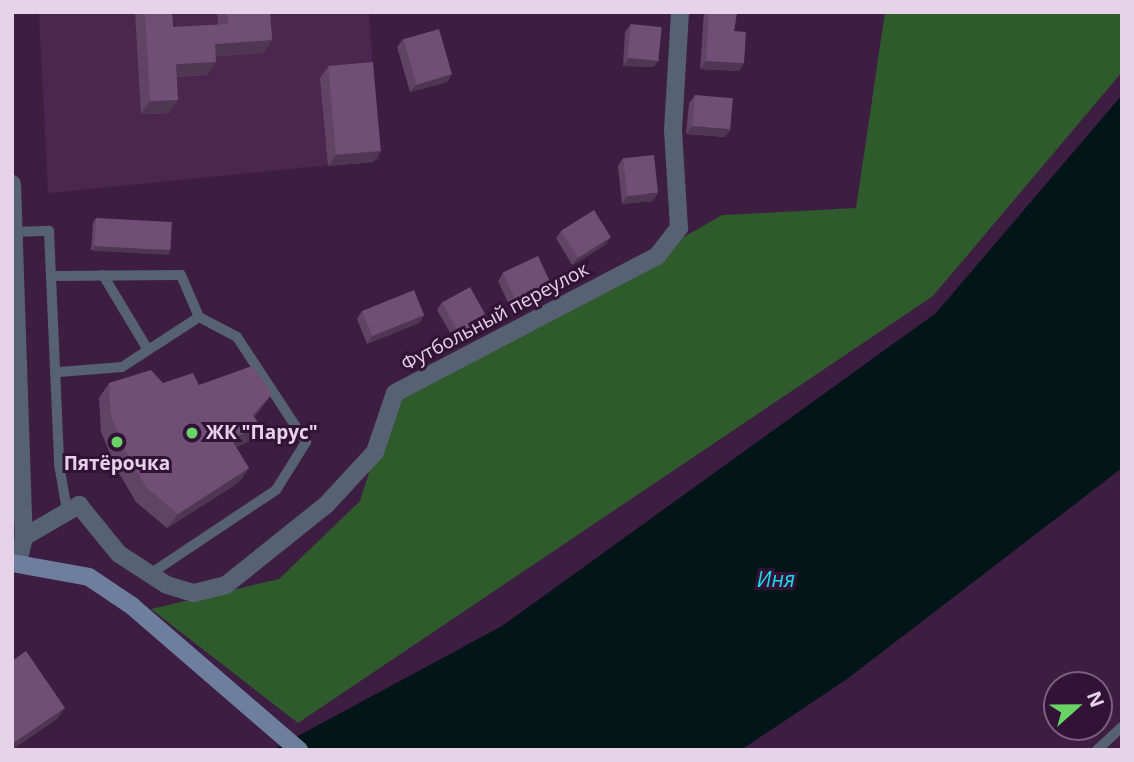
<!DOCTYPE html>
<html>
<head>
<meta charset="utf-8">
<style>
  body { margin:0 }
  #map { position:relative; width:1134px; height:762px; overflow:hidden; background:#3d1d41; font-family:"Open Sans",sans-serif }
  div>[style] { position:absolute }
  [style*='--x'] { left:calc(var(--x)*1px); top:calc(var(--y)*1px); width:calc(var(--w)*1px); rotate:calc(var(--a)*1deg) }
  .built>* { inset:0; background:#4b2750 }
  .green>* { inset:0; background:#2e5a2c }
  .water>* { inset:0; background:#021617 }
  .service>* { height:10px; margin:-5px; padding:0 5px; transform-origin:5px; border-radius:5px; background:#576174 }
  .minor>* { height:18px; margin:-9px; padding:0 9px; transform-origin:9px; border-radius:9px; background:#576174 }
  .secondary>* { height:18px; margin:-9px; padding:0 9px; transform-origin:9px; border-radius:9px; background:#6e7e9d }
  .wall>* { inset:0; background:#614365 }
  .shaded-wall>* { inset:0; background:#4f3753; transform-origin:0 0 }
  .building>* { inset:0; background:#714e76; transform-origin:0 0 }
  .dots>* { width:19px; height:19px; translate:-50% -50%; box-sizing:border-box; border:4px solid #321337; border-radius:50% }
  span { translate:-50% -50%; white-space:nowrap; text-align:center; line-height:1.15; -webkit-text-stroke:6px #321337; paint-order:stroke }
  .street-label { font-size:19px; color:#e7d3e9 }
  .poi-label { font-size:19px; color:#e7d3e9; font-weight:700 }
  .left { translate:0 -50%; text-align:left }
  .water-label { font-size:21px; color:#19ddea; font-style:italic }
  .frame { position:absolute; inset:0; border:14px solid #e7d3e9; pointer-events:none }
  .north { position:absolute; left:1043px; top:671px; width:70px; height:70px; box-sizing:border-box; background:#321337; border:2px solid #7a607e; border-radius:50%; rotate:69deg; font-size:19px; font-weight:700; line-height:28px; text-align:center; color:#e7d3e9 }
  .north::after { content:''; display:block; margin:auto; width:24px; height:32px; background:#69d465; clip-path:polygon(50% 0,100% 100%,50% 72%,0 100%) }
</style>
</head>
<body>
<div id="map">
  <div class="built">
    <div style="clip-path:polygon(39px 12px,369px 12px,379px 160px,48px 193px)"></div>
  </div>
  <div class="green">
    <div style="clip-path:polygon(885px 12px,1122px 12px,1122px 72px,933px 296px,298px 723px,151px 609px,279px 579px,360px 501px,390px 406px,722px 215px,856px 208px)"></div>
  </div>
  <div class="water">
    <div style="clip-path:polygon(1122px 95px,1122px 468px,847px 679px,741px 750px,272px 750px,502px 626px,936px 313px)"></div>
  </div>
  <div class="service">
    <div style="--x:14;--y:232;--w:35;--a:-2"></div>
    <div style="--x:49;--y:231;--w:233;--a:87.5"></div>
    <div style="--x:59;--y:464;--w:48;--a:80.3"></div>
    <div style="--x:103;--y:275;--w:87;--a:59"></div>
    <div style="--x:52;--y:276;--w:129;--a:-0.4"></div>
    <div style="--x:181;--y:275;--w:46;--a:66.8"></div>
    <div style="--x:199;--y:317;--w:92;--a:147"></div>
    <div style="--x:122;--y:367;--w:63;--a:175.5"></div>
    <div style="--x:150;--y:574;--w:151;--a:-33.7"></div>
    <div style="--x:276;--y:490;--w:57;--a:-58"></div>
    <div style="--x:306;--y:442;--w:126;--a:-123.3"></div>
    <div style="--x:237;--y:337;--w:43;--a:-152.2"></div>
    <div style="--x:1097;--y:750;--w:34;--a:-43"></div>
  </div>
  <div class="minor">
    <div style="--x:12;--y:184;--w:353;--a:88.1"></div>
    <div style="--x:24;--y:537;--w:27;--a:103"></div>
    <div style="--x:24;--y:537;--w:64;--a:-30.2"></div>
    <div style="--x:79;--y:505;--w:63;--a:50.8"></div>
    <div style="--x:119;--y:554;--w:57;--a:32.9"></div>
    <div style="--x:167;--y:585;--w:28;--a:17"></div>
    <div style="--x:194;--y:593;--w:33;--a:-14"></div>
    <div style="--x:226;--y:585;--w:128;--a:-38.7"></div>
    <div style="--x:326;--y:505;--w:72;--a:-47.2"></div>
    <div style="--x:375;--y:452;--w:62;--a:-71.3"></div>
    <div style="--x:395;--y:393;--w:296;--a:-27.6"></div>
    <div style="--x:657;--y:256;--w:36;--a:-52"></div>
    <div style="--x:679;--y:228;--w:98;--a:-93.5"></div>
    <div style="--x:673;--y:130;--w:118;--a:-86.6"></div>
  </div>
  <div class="secondary">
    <div style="--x:12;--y:563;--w:78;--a:10.3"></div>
    <div style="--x:89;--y:577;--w:52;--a:34"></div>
    <div style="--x:132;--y:606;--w:221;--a:40.8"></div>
  </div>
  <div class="wall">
    <div style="clip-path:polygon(135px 12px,172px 12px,173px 27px,218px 25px,217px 12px,270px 12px,272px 40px,263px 53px,216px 56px,207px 75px,176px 77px,178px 100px,169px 113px,141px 114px)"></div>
    <div style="clip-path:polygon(704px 12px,737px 12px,734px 31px,744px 63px,739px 71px,700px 69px)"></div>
    <div style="clip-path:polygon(631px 24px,654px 67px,623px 66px,625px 32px)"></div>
    <div style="clip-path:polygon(403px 39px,447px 82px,410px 92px,397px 47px)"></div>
    <div style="clip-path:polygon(328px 67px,381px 151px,373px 162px,328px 166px,320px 78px)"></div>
    <div style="clip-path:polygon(695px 95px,725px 137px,686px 134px,689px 103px)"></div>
    <div style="clip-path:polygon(623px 158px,653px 201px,622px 204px,618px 166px)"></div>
    <div style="clip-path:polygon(96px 218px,168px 254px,91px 250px,93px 222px)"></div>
    <div style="clip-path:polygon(561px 231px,605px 245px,572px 265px,556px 238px)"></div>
    <div style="clip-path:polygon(503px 273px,551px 284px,546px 292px,511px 309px,498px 281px)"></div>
    <div style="clip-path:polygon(442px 302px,483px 328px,456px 343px,437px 310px)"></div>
    <div style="clip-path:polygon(362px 311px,424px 315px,419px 323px,367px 344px,357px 319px)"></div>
    <div style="clip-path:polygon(109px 383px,199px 385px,261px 409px,254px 417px,260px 426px,250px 441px,236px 447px,249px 468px,238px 483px,167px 528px,136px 502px,116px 468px,101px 432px,99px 398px)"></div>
  </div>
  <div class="shaded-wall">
    <div style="clip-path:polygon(272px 40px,263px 53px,206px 57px,215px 44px)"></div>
    <div style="clip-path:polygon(629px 58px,660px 59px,654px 67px,623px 66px)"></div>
    <div style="clip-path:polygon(706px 61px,744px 63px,739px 71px,700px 69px)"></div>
    <div style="clip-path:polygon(216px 62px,207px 75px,166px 77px,176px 64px)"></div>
    <div style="clip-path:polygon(452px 74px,447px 82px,410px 92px,416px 85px)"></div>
    <div style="clip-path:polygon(178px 100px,169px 113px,141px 114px,150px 101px)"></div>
    <div style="clip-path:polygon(692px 126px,731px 129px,725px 137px,686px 134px)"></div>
    <div style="clip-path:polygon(381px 151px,373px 162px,328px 166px,336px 155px)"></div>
    <div style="clip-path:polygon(658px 193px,653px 201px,622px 204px,627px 196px)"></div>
    <div style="clip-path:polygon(611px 237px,605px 245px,572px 265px,578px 257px)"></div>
    <div style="left:94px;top:246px;width:76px;height:5px;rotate:3deg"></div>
    <div style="clip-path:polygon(551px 284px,546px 292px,511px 309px,517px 301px)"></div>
    <div style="clip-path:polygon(424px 315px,419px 323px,367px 344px,372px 336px)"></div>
    <div style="clip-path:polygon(488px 320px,483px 328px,456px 343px,461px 336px)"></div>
    <div style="clip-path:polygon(272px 394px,261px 409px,242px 430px,253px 415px)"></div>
    <div style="clip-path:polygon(260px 426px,250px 441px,221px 454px,231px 439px)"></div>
    <div style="clip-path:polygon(249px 468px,238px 483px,167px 528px,178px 514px)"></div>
    <div style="clip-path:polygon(65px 708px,57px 719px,12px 750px,12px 744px)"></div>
  </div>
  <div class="building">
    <div style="clip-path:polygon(145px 12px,172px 12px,173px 27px,228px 24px,227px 12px,270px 12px,272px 40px,215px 44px,216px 62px,176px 64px,178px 100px,150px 101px)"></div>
    <div style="clip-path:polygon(709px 12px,737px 12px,734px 31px,746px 32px,744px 63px,706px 61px)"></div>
    <div style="left:631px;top:24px;width:31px;height:34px;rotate:6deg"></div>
    <div style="left:439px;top:29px;width:47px;height:37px;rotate:74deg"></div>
    <div style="left:373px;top:62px;width:89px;height:45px;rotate:85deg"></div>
    <div style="left:695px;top:95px;width:38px;height:31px;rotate:5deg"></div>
    <div style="left:654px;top:155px;width:38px;height:31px;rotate:84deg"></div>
    <div style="left:594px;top:210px;width:32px;height:39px;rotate:58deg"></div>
    <div style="left:96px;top:218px;width:76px;height:28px;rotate:3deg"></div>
    <div style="left:538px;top:256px;width:31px;height:39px;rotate:65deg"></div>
    <div style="left:470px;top:287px;width:38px;height:32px;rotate:61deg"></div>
    <div style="left:414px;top:290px;width:27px;height:56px;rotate:68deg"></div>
    <div style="clip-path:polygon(252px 366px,272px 394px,253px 415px,260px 426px,231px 439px,249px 468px,178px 514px,146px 487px,127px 454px,111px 417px,109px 383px,151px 370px,163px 383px,193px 373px,199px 385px)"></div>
    <div style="clip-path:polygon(26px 651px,65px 708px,12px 744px,12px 661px)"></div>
  </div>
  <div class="dots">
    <div style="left:192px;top:433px;background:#69d465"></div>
    <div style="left:117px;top:442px;background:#69d465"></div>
  </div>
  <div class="street-label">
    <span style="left:495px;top:317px;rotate:-28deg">Футбольный переулок</span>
  </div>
  <div class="poi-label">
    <span class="left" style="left:206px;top:433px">ЖК "Парус"</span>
    <span style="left:117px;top:464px">Пятёрочка</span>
  </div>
  <div class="water-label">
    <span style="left:776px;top:579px">Иня</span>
  </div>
  <div class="frame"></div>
  <div class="north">N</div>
</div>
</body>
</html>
